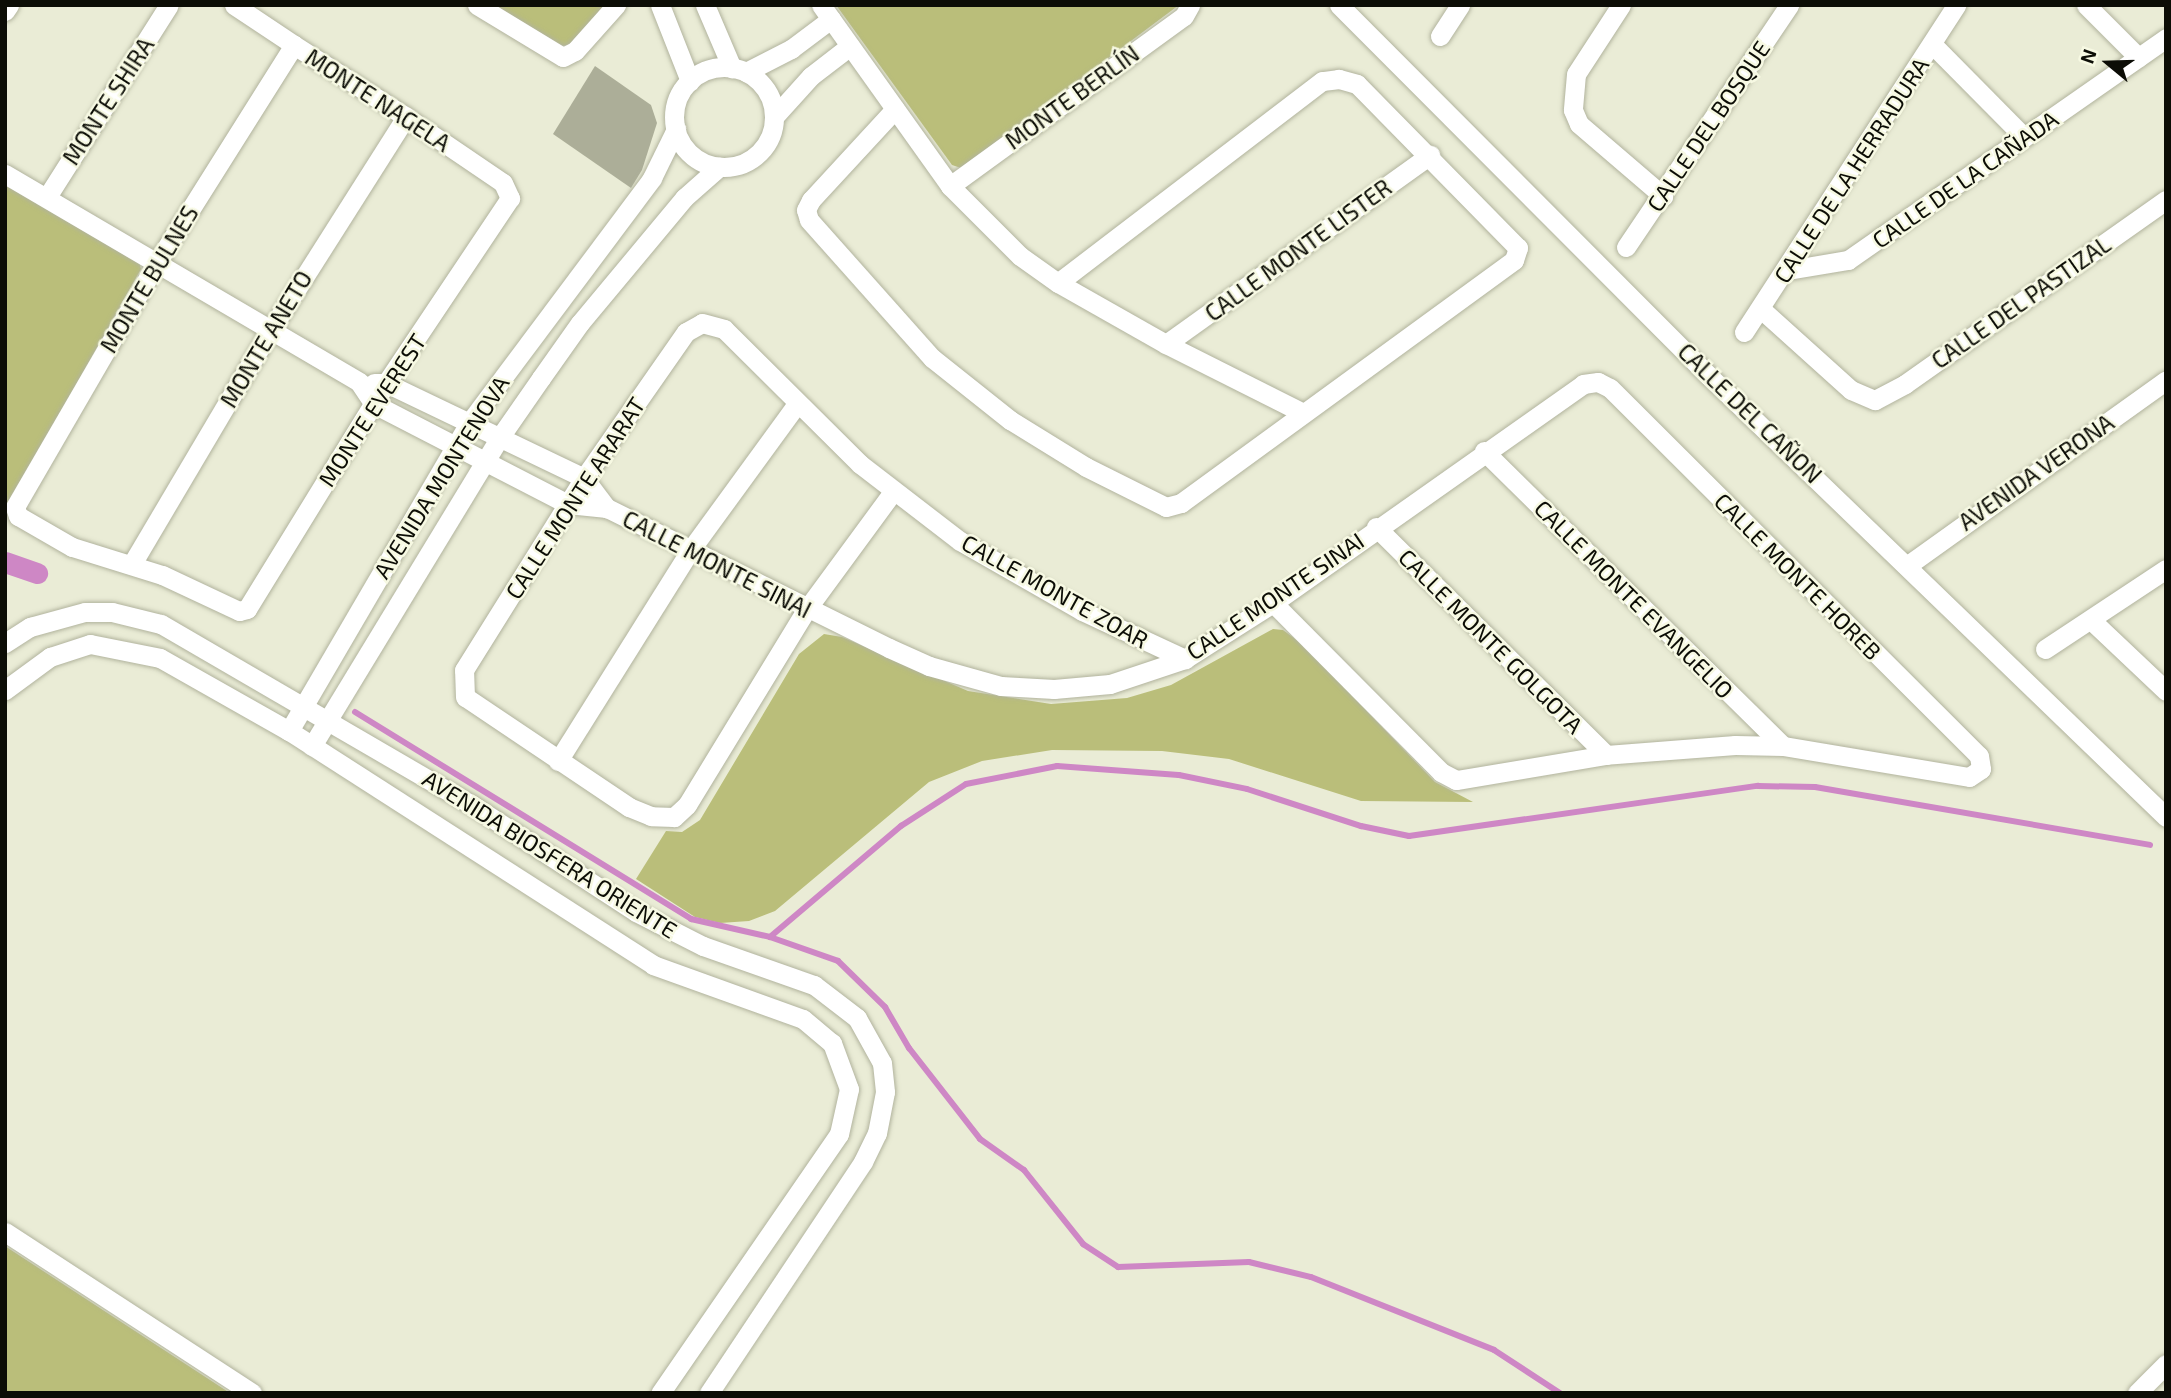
<!DOCTYPE html>
<html>
<head>
<meta charset="utf-8">
<style>
  body { margin:0 }
  #map { position:relative; width:2171px; height:1398px; overflow:hidden; background:#eaecd6; font-family:"Exo 2",sans-serif }
  div>[style] { position:absolute }
  [style*='--x'] { left:calc(var(--x)*1px); top:calc(var(--y)*1px); width:calc(var(--w)*1px); rotate:calc(var(--a)*1deg) }
  .green>* { inset:0; background:#babe7a }
  .stream>* { height:6px; margin:-3px; padding:0 3px; transform-origin:3px; border-radius:3px; background:#ce87c5 }
  .canal>* { height:21px; margin:-10.5px; padding:0 10.5px; transform-origin:10.5px; border-radius:10.5px; background:#ce87c5 }
  .building>* { inset:0; background:#acae98 }
  .roads { filter:drop-shadow(0 0 2px #b1b39d) drop-shadow(0 0 2px #b1b39d) }
  .minor>* { height:19px; margin:-9.5px; padding:0 9.5px; transform-origin:9.5px; border-radius:9.5px; background:#fff }
  .minor>.ring { margin:-9.5px; padding:0; box-sizing:content-box; background:none; border:19px solid #fff; border-radius:50% }
  span { translate:-50% -50%; white-space:nowrap; text-align:center; line-height:1.15; -webkit-text-stroke:5px #f7f9e3; paint-order:stroke }
  .street-label { font-size:23px; color:#0c0d06 }
  .frame { position:absolute; inset:0; border:7px solid #0c0d06; pointer-events:none }
  .north { position:absolute; left:2073px; top:28px; width:70px; height:70px; -webkit-text-stroke:5px #f7f9e3; paint-order:stroke; rotate:289deg; font-size:19px; font-weight:700; line-height:28px; text-align:center; color:#0c0d06 }
  .north::after { content:''; display:block; margin:auto; width:24px; height:32px; background:#0c0d06; clip-path:polygon(50% 0,100% 100%,50% 72%,0 100%) }
</style>
</head>
<body>
<div id="map">
  <div class="green">
    <div style="clip-path:polygon(492px 5px,604px 5px,578px 43px,556px 47px)"></div>
    <div style="clip-path:polygon(836px 5px,1179px 5px,961px 168px,952px 165px)"></div>
    <div style="clip-path:polygon(5px 184px,139px 262px,141px 269px,5px 511px)"></div>
    <div style="clip-path:polygon(1273px 629px,1283px 630px,1302px 644px,1435px 782px,1473px 802px,1361px 801px,1229px 759px,1162px 751px,1052px 750px,982px 761px,929px 782px,775px 911px,749px 921px,720px 923px,695px 917px,636px 879px,666px 831px,682px 832px,700px 820px,799px 654px,824px 634px,842px 637px,968px 691px,1051px 704px,1127px 698px,1171px 685px)"></div>
    <div style="clip-path:polygon(5px 1246px,230px 1393px,5px 1393px)"></div>
  </div>
  <div class="stream">
    <div style="--x:355;--y:712;--w:395;--a:31.6"></div>
    <div style="--x:691;--y:919;--w:81;--a:12.8"></div>
    <div style="--x:770;--y:937;--w:72;--a:19.4"></div>
    <div style="--x:838;--y:961;--w:66;--a:44.4"></div>
    <div style="--x:885;--y:1007;--w:48;--a:59.7"></div>
    <div style="--x:909;--y:1048;--w:115;--a:52"></div>
    <div style="--x:980;--y:1139;--w:54;--a:35.2"></div>
    <div style="--x:1024;--y:1170;--w:95;--a:51.4"></div>
    <div style="--x:1083;--y:1244;--w:42;--a:33.3"></div>
    <div style="--x:1118;--y:1267;--w:131;--a:-2.2"></div>
    <div style="--x:1249;--y:1262;--w:64;--a:13.6"></div>
    <div style="--x:1311;--y:1277;--w:197;--a:21.7"></div>
    <div style="--x:1494;--y:1350;--w:79;--a:33.1"></div>
    <div style="--x:770;--y:937;--w:172;--a:-40.3"></div>
    <div style="--x:901;--y:826;--w:77;--a:-32.9"></div>
    <div style="--x:966;--y:784;--w:93;--a:-11.2"></div>
    <div style="--x:1057;--y:766;--w:122;--a:4.2"></div>
    <div style="--x:1179;--y:775;--w:69;--a:11.6"></div>
    <div style="--x:1247;--y:789;--w:120;--a:18"></div>
    <div style="--x:1361;--y:826;--w:49;--a:11.8"></div>
    <div style="--x:1409;--y:836;--w:353;--a:-8.2"></div>
    <div style="--x:1758;--y:786;--w:57;--a:1"></div>
    <div style="--x:1815;--y:787;--w:340;--a:9.8"></div>
  </div>
  <div class="canal">
    <div style="--x:5;--y:562;--w:34;--a:19"></div>
  </div>
  <div class="building">
    <div style="clip-path:polygon(595px 66px,651px 105px,657px 123px,642px 170px,631px 188px,553px 134px)"></div>
  </div>
  <div class="roads">
    <div class="minor">
      <div style="--x:234;--y:5;--w:72;--a:33.7"></div>
      <div style="--x:294;--y:45;--w:133;--a:32.7"></div>
      <div style="--x:406;--y:117;--w:117;--a:34.2"></div>
      <div style="--x:503;--y:183;--w:17;--a:65"></div>
      <div style="--x:510;--y:198;--w:223;--a:123.8"></div>
      <div style="--x:386;--y:383;--w:265;--a:121.6"></div>
      <div style="--x:247;--y:609;--w:8;--a:166"></div>
      <div style="--x:239;--y:611;--w:85;--a:-154.9"></div>
      <div style="--x:162;--y:575;--w:94;--a:-162.7"></div>
      <div style="--x:72;--y:547;--w:62;--a:-150.1"></div>
      <div style="--x:18;--y:516;--w:9;--a:-108"></div>
      <div style="--x:15;--y:507;--w:281;--a:-59.9"></div>
      <div style="--x:156;--y:264;--w:259;--a:-57.8"></div>
      <div style="--x:477;--y:5;--w:100;--a:31.2"></div>
      <div style="--x:563;--y:57;--w:13;--a:-27"></div>
      <div style="--x:575;--y:51;--w:62;--a:-48.3"></div>
      <div style="--x:660;--y:5;--w:82;--a:68.5"></div>
      <div style="--x:705;--y:5;--w:69;--a:66.8"></div>
      <div style="--x:821;--y:5;--w:222;--a:54.5"></div>
      <div style="--x:950;--y:186;--w:99;--a:45"></div>
      <div style="--x:1020;--y:256;--w:47;--a:35.4"></div>
      <div style="--x:1058;--y:283;--w:124;--a:29.5"></div>
      <div style="--x:1166;--y:344;--w:153;--a:26.7"></div>
      <div style="--x:1339;--y:5;--w:524;--a:45.08"></div>
      <div style="--x:1709;--y:376;--w:635;--a:43.98"></div>
      <div style="--x:1621;--y:5;--w:82;--a:123.1"></div>
      <div style="--x:1576;--y:74;--w:36;--a:95"></div>
      <div style="--x:1573;--y:110;--w:15;--a:67"></div>
      <div style="--x:1579;--y:124;--w:111;--a:40.6"></div>
      <div style="--x:2086;--y:5;--w:74;--a:45"></div>
      <div style="--x:5;--y:11;--w:7;--a:-56"></div>
      <div style="--x:1440;--y:36;--w:37;--a:-57"></div>
      <div style="--x:1932;--y:44;--w:131;--a:45.3"></div>
      <div class="ring" style="left:674px;top:67px;width:81px;height:81px"></div>
      <div style="--x:746;--y:72;--w:51;--a:-27.1"></div>
      <div style="--x:791;--y:49;--w:50;--a:-36.9"></div>
      <div style="--x:895;--y:109;--w:124;--a:132.7"></div>
      <div style="--x:811;--y:200;--w:11;--a:117"></div>
      <div style="--x:806;--y:210;--w:10;--a:73"></div>
      <div style="--x:809;--y:220;--w:185;--a:48.3"></div>
      <div style="--x:932;--y:358;--w:100;--a:38.5"></div>
      <div style="--x:1010;--y:420;--w:89;--a:31.7"></div>
      <div style="--x:1086;--y:467;--w:89;--a:26.6"></div>
      <div style="--x:1166;--y:507;--w:16;--a:-15"></div>
      <div style="--x:1181;--y:503;--w:412;--a:-36.1"></div>
      <div style="--x:1514;--y:260;--w:13;--a:-72"></div>
      <div style="--x:1518;--y:248;--w:230;--a:-134.5"></div>
      <div style="--x:1357;--y:84;--w:19;--a:-164"></div>
      <div style="--x:1339;--y:79;--w:17;--a:173"></div>
      <div style="--x:1322;--y:81;--w:332;--a:142.6"></div>
      <div style="--x:774;--y:117;--w:55;--a:-47.9"></div>
      <div style="--x:811;--y:76;--w:49;--a:-37.6"></div>
      <div style="--x:5;--y:174;--w:411;--a:30.4"></div>
      <div style="--x:359;--y:382;--w:27;--a:56"></div>
      <div style="--x:374;--y:404;--w:218;--a:27.3"></div>
      <div style="--x:568;--y:504;--w:39;--a:6"></div>
      <div style="--x:607;--y:508;--w:315;--a:26.4"></div>
      <div style="--x:889;--y:648;--w:44;--a:24.2"></div>
      <div style="--x:929;--y:666;--w:75;--a:15.5"></div>
      <div style="--x:1001;--y:686;--w:53;--a:3.2"></div>
      <div style="--x:1054;--y:689;--w:56;--a:-5.1"></div>
      <div style="--x:1110;--y:684;--w:79;--a:-18.4"></div>
      <div style="--x:1185;--y:659;--w:104;--a:-32.5"></div>
      <div style="--x:1273;--y:603;--w:380;--a:-35.2"></div>
      <div style="--x:1583;--y:384;--w:15;--a:-8"></div>
      <div style="--x:1598;--y:382;--w:13;--a:27"></div>
      <div style="--x:1610;--y:388;--w:521;--a:44.92"></div>
      <div style="--x:1979;--y:756;--w:13;--a:81"></div>
      <div style="--x:1981;--y:769;--w:14;--a:146"></div>
      <div style="--x:1969;--y:777;--w:189;--a:-170.5"></div>
      <div style="--x:1783;--y:746;--w:48;--a:-178.8"></div>
      <div style="--x:1735;--y:745;--w:129;--a:175.6"></div>
      <div style="--x:1606;--y:755;--w:152;--a:170.5"></div>
      <div style="--x:1456;--y:780;--w:17;--a:-152"></div>
      <div style="--x:1441;--y:772;--w:238;--a:-134.8"></div>
      <div style="--x:950;--y:186;--w:289;--a:-36"></div>
      <div style="--x:1184;--y:16;--w:13;--a:-61"></div>
      <div style="--x:47;--y:197;--w:227;--a:-57.6"></div>
      <div style="--x:1626;--y:247;--w:292;--a:-56"></div>
      <div style="--x:1788;--y:270;--w:61;--a:-9.5"></div>
      <div style="--x:1848;--y:260;--w:388;--a:-34.9"></div>
      <div style="--x:1761;--y:309;--w:121;--a:42"></div>
      <div style="--x:1851;--y:390;--w:26;--a:23"></div>
      <div style="--x:1875;--y:400;--w:34;--a:-28"></div>
      <div style="--x:1905;--y:384;--w:319;--a:-35.2"></div>
      <div style="--x:1744;--y:332;--w:390;--a:-57"></div>
      <div style="--x:1166;--y:344;--w:325;--a:-35.6"></div>
      <div style="--x:374;--y:383;--w:12;--a:0"></div>
      <div style="--x:386;--y:383;--w:220;--a:25.6"></div>
      <div style="--x:584;--y:478;--w:38;--a:53"></div>
      <div style="--x:1484;--y:451;--w:420;--a:44.6"></div>
      <div style="--x:892;--y:493;--w:145;--a:126.3"></div>
      <div style="--x:806;--y:610;--w:228;--a:121.4"></div>
      <div style="--x:687;--y:805;--w:18;--a:137"></div>
      <div style="--x:674;--y:817;--w:23;--a:-178"></div>
      <div style="--x:651;--y:816;--w:24;--a:-158"></div>
      <div style="--x:629;--y:807;--w:197;--a:-146.1"></div>
      <div style="--x:465;--y:697;--w:27;--a:-92"></div>
      <div style="--x:464;--y:670;--w:226;--a:-58"></div>
      <div style="--x:584;--y:478;--w:178;--a:-55.1"></div>
      <div style="--x:686;--y:332;--w:18;--a:-29"></div>
      <div style="--x:702;--y:323;--w:23;--a:15"></div>
      <div style="--x:724;--y:329;--w:192;--a:44.8"></div>
      <div style="--x:860;--y:464;--w:126;--a:37.6"></div>
      <div style="--x:960;--y:541;--w:141;--a:29.8"></div>
      <div style="--x:1082;--y:611;--w:114;--a:25"></div>
      <div style="--x:1376;--y:527;--w:324;--a:44.7"></div>
      <div style="--x:132;--y:564;--w:271;--a:-59.4"></div>
      <div style="--x:270;--y:331;--w:254;--a:-57.6"></div>
      <div style="--x:1908;--y:565;--w:317;--a:-35.6"></div>
      <div style="--x:2091;--y:620;--w:103;--a:43.4"></div>
      <div style="--x:5;--y:643;--w:30;--a:-33"></div>
      <div style="--x:30;--y:627;--w:57;--a:-15.3"></div>
      <div style="--x:85;--y:612;--w:27;--a:0"></div>
      <div style="--x:112;--y:612;--w:50;--a:13.8"></div>
      <div style="--x:161;--y:624;--w:360;--a:30.2"></div>
      <div style="--x:472;--y:805;--w:196;--a:33.1"></div>
      <div style="--x:636;--y:912;--w:75;--a:26.9"></div>
      <div style="--x:703;--y:946;--w:118;--a:19.4"></div>
      <div style="--x:814;--y:985;--w:54;--a:37.5"></div>
      <div style="--x:857;--y:1018;--w:51;--a:60.9"></div>
      <div style="--x:882;--y:1063;--w:29;--a:84"></div>
      <div style="--x:885;--y:1092;--w:42;--a:101"></div>
      <div style="--x:877;--y:1133;--w:32;--a:116"></div>
      <div style="--x:863;--y:1162;--w:278;--a:123.7"></div>
      <div style="--x:2045;--y:649;--w:145;--a:-33.5"></div>
      <div style="--x:5;--y:690;--w:56;--a:-36.3"></div>
      <div style="--x:50;--y:657;--w:42;--a:-18"></div>
      <div style="--x:90;--y:644;--w:71;--a:11.3"></div>
      <div style="--x:160;--y:658;--w:148;--a:29.5"></div>
      <div style="--x:289;--y:731;--w:433;--a:32.7"></div>
      <div style="--x:653;--y:965;--w:159;--a:19.8"></div>
      <div style="--x:803;--y:1019;--w:38;--a:40"></div>
      <div style="--x:832;--y:1043;--w:49;--a:69.7"></div>
      <div style="--x:849;--y:1089;--w:46;--a:102.5"></div>
      <div style="--x:839;--y:1134;--w:315;--a:124.6"></div>
      <div style="--x:289;--y:731;--w:357;--a:-59.7"></div>
      <div style="--x:469;--y:423;--w:306;--a:-53.2"></div>
      <div style="--x:652;--y:178;--w:55;--a:-63.9"></div>
      <div style="--x:312;--y:746;--w:362;--a:-58.7"></div>
      <div style="--x:500;--y:437;--w:72;--a:-55.2"></div>
      <div style="--x:541;--y:378;--w:67;--a:-54.7"></div>
      <div style="--x:580;--y:323;--w:163;--a:-50.2"></div>
      <div style="--x:684;--y:198;--w:47;--a:-41.5"></div>
      <div style="--x:558;--y:761;--w:247;--a:-57.9"></div>
      <div style="--x:689;--y:552;--w:183;--a:-53.9"></div>
      <div style="--x:5;--y:1232;--w:295;--a:33.1"></div>
      <div style="--x:2137;--y:1393;--w:41;--a:-45"></div>
    </div>
  </div>
  <div class="street-label">
    <span style="left:1072px;top:97px;rotate:-36deg">MONTE BERLÍN</span>
    <span style="left:378px;top:100px;rotate:33deg">MONTE NAGELA</span>
    <span style="left:108px;top:101px;rotate:-57deg">MONTE SHIRA</span>
    <span style="left:1708px;top:126px;rotate:-56deg">CALLE DEL BOSQUE</span>
    <span style="left:1851px;top:170px;rotate:-57deg">CALLE DE LA HERRADURA</span>
    <span style="left:1965px;top:179px;rotate:-35deg">CALLE DE LA CAÑADA</span>
    <span style="left:1298px;top:250px;rotate:-36deg">CALLE MONTE LISTER</span>
    <span style="left:149px;top:279px;rotate:-59deg">MONTE BULNES</span>
    <span style="left:2021px;top:302px;rotate:-35deg">CALLE DEL PASTIZAL</span>
    <span style="left:266px;top:339px;rotate:-59deg">MONTE ANETO</span>
    <span style="left:372px;top:410px;rotate:-57deg">MONTE EVEREST</span>
    <span style="left:1750px;top:413px;rotate:44deg">CALLE DEL CAÑON</span>
    <span style="left:2036px;top:472px;rotate:-35deg">AVENIDA VERONA</span>
    <span style="left:441px;top:477px;rotate:-58deg">AVENIDA MONTENOVA</span>
    <span style="left:575px;top:498px;rotate:-57deg">CALLE MONTE ARARAT</span>
    <span style="left:717px;top:564px;rotate:27deg">CALLE MONTE SINAI</span>
    <span style="left:1798px;top:576px;rotate:45deg">CALLE MONTE HOREB</span>
    <span style="left:1055px;top:591px;rotate:29deg">CALLE MONTE ZOAR</span>
    <span style="left:1275px;top:596px;rotate:-34deg">CALLE MONTE SINAI</span>
    <span style="left:1634px;top:599px;rotate:45deg">CALLE MONTE EVANGELIO</span>
    <span style="left:1491px;top:641px;rotate:45deg">CALLE MONTE GOLGOTA</span>
    <span style="left:550px;top:854px;rotate:32deg">AVENIDA BIOSFERA ORIENTE</span>
  </div>
  <div class="frame"></div>
  <div class="north">N</div>
</div>
</body>
</html>
